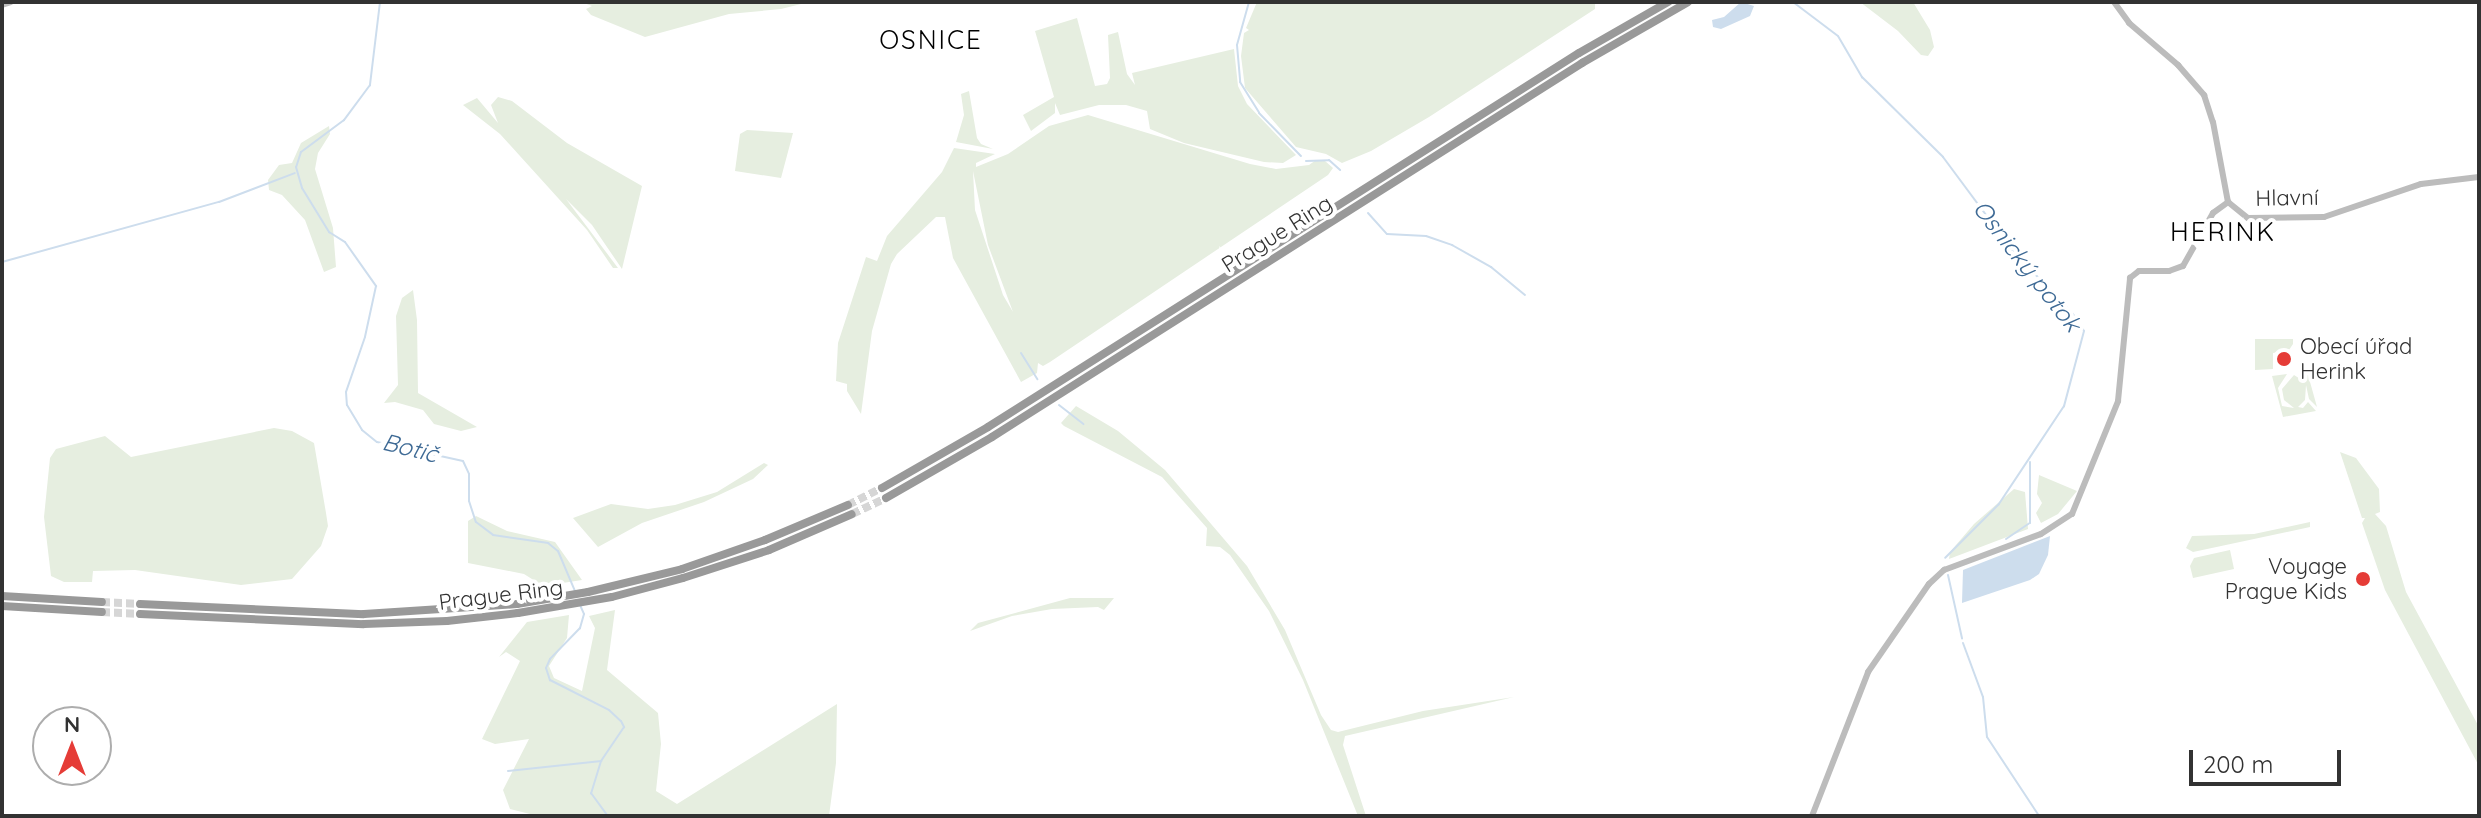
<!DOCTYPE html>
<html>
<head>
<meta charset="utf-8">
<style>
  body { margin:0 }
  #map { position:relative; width:2481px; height:818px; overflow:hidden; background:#fff; font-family:Quicksand,sans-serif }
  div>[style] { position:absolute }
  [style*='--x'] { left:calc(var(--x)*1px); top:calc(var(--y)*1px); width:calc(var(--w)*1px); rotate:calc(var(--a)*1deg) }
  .green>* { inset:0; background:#e6eee0 }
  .water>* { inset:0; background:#cddded }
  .stream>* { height:2px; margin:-1px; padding:0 1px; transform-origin:1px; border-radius:1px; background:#cddded }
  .highway-tunnel>* { height:8px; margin-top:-4px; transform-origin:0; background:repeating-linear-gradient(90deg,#d6d6d6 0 8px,transparent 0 12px) }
  .secondary>* { height:6px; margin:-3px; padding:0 3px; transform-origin:3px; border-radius:3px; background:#bcbcbc }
  .highway>* { height:8px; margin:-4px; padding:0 4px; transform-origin:4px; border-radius:4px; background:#999 }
  .dots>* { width:22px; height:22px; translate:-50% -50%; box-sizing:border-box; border:4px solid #fff; border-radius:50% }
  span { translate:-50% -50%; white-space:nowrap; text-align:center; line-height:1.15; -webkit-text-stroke:8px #fff; paint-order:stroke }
  .street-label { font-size:22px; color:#323232 }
  .poi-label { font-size:22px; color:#323232 }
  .left { translate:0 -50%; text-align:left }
  .right { translate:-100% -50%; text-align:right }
  .water-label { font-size:24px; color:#3e6a95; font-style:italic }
  .quarter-label { font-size:26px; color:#000; letter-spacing:2px }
  .frame { position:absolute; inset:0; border:4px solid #323232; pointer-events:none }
  .north { position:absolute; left:32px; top:706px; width:80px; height:80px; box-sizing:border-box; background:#fff; border:2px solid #adadad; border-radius:50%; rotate:0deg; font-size:22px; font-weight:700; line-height:32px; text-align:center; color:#323232 }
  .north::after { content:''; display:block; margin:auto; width:28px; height:36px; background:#e53c37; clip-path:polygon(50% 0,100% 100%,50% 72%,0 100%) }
  .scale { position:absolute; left:2189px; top:750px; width:152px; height:36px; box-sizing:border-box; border:4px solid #323232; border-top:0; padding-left:10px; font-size:24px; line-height:28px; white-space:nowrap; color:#323232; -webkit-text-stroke:6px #fff; paint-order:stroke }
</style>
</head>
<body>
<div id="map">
  <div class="green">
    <div style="clip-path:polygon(581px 2px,809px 2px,781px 9px,729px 14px,645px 37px,591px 15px,586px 9px,592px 6px)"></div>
    <div style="clip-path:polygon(1257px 2px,1595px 2px,1595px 9px,1429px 117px,1371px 151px,1342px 163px,1326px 154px,1296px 147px,1245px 88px,1241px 56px,1244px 33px,1249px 30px,1246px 28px)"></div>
    <div style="clip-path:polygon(1860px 2px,1913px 2px,1930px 30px,1934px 47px,1928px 56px,1921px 55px,1898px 31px)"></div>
    <div style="clip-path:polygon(1077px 18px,1095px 86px,1107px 84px,1110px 78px,1108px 35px,1118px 32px,1127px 74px,1135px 85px,1132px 73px,1234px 49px,1238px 86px,1247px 104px,1296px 155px,1283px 163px,1264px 162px,1184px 143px,1150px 129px,1147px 111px,1126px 105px,1099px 105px,1060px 115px,1055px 103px,1055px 113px,1031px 131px,1023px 115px,1054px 97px,1035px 31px)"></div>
    <div style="clip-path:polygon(969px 91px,977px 138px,981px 144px,993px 149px,956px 142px,964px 115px,961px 94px)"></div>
    <div style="clip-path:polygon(498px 97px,512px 101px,567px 143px,642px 186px,622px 269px,592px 225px,566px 199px,618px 268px,613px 268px,587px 230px,500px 134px,463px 105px,477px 98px,498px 123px,491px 105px)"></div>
    <div style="clip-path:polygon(evenodd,1088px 115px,1250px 164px,1276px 169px,1309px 165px,1316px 160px,1325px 161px,1333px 168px,1328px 175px,1050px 362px,1043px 366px,1038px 363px,1037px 373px,1021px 382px,953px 258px,945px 217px,936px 217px,897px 254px,891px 264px,872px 331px,861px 414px,847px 391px,847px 384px,836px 381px,838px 343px,866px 257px,877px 261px,887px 236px,942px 172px,954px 148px,995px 154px,976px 163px,976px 167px,1008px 154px,1049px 126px,1088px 115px,973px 171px,988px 245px,1013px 312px,1003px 295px,975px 210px,973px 171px)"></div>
    <div style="clip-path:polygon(329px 126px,330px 134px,318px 153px,315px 169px,333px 228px,336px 267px,324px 272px,305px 220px,282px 195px,269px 190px,268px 180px,279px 165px,292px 163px,301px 143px)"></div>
    <div style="clip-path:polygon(747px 130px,793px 133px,781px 178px,735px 171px,740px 134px)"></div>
    <div style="clip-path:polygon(413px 290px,417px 320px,418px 393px,477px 427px,461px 431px,434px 424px,423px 410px,395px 402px,384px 403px,398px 385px,396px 316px,402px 298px)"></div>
    <div style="clip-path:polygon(2255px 339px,2293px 339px,2293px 344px,2289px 350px,2273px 353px,2273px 369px,2255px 370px)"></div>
    <div style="clip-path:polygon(2302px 371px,2307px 371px,2317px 407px,2309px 399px,2306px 385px,2305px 400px,2298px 407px,2303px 408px,2308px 402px,2316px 411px,2283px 417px,2272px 376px,2287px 374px,2278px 388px,2282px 406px,2294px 408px,2284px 400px,2282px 389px,2294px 375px,2305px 382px)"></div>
    <div style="clip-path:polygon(1076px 406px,1118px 431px,1165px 470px,1247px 566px,1285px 630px,1321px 715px,1331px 730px,1338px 732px,1423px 711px,1514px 697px,1345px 736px,1343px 745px,1366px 816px,1358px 816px,1303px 680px,1269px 611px,1230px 555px,1220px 547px,1206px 546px,1207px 528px,1162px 477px,1064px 426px,1061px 423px)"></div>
    <div style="clip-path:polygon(274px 428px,292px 431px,314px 443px,326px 513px,328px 526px,321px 546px,292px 579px,241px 585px,135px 570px,93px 571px,92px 582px,64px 582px,51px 576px,44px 517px,50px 458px,56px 449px,105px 436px,131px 457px)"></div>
    <div style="clip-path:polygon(2340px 452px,2356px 458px,2379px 489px,2380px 512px,2375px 514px,2386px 526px,2406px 592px,2479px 727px,2479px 766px,2385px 590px,2362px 523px,2365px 518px,2362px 518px)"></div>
    <div style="clip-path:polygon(764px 463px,768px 465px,753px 479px,704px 502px,642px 523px,598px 547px,573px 518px,611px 504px,648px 509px,675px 505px,717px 492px)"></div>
    <div style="clip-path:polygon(2039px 475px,2077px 491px,2058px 514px,2041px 523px,2036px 513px,2042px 503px,2037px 494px)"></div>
    <div style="clip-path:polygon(2014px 489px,2025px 492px,2028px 529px,1949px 559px,1950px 552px,1974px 524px)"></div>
    <div style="clip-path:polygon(476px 516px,507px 531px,555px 542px,582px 580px,543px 586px,524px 574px,468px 563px,468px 521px)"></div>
    <div style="clip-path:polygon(2310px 522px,2310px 527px,2193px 552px,2186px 548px,2192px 536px,2254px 534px)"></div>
    <div style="clip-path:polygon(2230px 550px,2234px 569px,2193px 578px,2190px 566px,2194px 558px)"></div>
    <div style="clip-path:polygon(1070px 598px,1114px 598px,1104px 610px,1098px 607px,1052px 609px,1012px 616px,970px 631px,978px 623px)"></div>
    <div style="clip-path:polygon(615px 610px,607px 670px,658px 713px,661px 744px,656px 791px,677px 804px,837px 704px,836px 763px,829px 816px,538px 816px,510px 809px,503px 790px,529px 739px,495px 744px,482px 739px,520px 661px,506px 652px,499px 657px,527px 622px,569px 615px,567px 638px,549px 666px,554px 678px,582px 691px,595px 628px,589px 616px)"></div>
  </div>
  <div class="water">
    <div style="clip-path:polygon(1741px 2px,1754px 6px,1750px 16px,1721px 29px,1713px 27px,1712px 20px,1724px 17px)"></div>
    <div style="clip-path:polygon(2050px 536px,2048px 555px,2039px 574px,2030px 580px,1962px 603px,1963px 570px)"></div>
  </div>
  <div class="stream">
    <div style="--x:380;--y:2;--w:84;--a:96.9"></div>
    <div style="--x:370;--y:85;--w:44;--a:126.6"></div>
    <div style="--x:344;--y:120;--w:54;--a:143.3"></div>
    <div style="--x:301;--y:152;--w:16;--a:108"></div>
    <div style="--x:296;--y:167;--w:22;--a:74"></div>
    <div style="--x:302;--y:188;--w:52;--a:58.5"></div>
    <div style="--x:329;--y:232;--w:19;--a:32"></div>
    <div style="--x:345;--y:242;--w:54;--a:54.8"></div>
    <div style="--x:376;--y:286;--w:52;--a:102.2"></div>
    <div style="--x:365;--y:337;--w:58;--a:109.1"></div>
    <div style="--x:346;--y:392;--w:13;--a:86"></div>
    <div style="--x:347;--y:405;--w:29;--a:59"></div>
    <div style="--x:362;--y:430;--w:19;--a:39"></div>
    <div style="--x:377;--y:442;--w:88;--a:12.5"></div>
    <div style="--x:463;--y:461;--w:14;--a:65"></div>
    <div style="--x:469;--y:474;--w:27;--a:90"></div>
    <div style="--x:469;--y:501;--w:22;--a:72"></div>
    <div style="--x:476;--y:522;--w:21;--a:37"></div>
    <div style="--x:493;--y:535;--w:56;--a:8.3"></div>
    <div style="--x:548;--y:543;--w:13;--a:39"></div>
    <div style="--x:558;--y:551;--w:43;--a:67"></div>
    <div style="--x:1249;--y:2;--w:45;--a:105.6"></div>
    <div style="--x:1237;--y:45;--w:37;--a:85"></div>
    <div style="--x:1240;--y:82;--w:36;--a:58"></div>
    <div style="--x:1259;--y:113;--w:60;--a:45.7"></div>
    <div style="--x:1793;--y:2;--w:56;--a:37.1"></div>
    <div style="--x:1838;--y:36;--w:48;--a:59.7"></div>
    <div style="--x:1862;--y:77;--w:114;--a:44.6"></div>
    <div style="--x:1943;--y:157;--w:116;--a:53.4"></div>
    <div style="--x:2012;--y:250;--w:88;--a:46.4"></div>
    <div style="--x:2073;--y:314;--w:20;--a:57"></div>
    <div style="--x:2084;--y:331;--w:78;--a:104.9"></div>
    <div style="--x:2064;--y:406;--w:118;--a:123.6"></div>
    <div style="--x:1999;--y:504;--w:76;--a:135"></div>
    <div style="--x:1306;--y:161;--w:23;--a:-2"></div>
    <div style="--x:1329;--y:160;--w:15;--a:42"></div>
    <div style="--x:1368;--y:213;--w:28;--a:48"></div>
    <div style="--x:1387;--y:234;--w:39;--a:3"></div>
    <div style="--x:1426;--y:236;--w:28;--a:19"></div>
    <div style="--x:1452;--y:245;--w:45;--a:29.4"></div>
    <div style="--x:1491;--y:267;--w:44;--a:39.5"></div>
    <div style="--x:2;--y:262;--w:225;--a:-15.5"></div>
    <div style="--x:219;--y:202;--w:81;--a:-20.9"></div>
    <div style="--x:1021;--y:353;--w:31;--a:58"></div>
    <div style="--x:1059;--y:405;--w:31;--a:38"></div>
    <div style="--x:2006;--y:539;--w:29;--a:-34"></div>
    <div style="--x:2030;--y:523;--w:61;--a:-90"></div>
    <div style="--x:1948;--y:575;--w:65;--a:77.5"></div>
    <div style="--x:580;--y:605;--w:10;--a:66"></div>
    <div style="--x:584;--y:614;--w:15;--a:106"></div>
    <div style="--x:580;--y:628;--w:43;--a:134.1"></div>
    <div style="--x:550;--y:659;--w:10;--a:114"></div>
    <div style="--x:546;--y:668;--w:13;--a:72"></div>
    <div style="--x:550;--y:680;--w:66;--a:27"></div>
    <div style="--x:609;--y:710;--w:16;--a:43"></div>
    <div style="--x:621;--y:721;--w:7;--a:63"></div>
    <div style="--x:624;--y:727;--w:41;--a:124.1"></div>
    <div style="--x:601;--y:761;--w:34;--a:107"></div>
    <div style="--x:591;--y:793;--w:29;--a:54"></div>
    <div style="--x:1963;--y:643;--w:58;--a:69.7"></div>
    <div style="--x:1983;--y:697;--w:40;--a:84.3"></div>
    <div style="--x:1987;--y:737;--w:95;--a:56.6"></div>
    <div style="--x:508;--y:771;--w:94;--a:-6.1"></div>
  </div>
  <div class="highway-tunnel">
    <div style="--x:848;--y:505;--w:38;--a:-27"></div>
    <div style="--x:852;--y:514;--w:38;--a:-25"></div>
    <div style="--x:102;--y:602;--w:38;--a:3"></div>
    <div style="--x:102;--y:612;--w:38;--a:3"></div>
  </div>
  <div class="secondary">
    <div style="--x:2114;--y:2;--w:26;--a:54"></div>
    <div style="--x:2129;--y:23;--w:65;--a:40.6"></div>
    <div style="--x:2178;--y:65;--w:40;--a:49"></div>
    <div style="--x:2204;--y:95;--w:28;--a:72"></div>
    <div style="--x:2213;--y:122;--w:81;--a:79.4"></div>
    <div style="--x:2228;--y:202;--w:26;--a:39"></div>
    <div style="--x:2248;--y:218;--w:76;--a:-0.8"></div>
    <div style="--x:2324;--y:217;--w:102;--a:-18.8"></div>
    <div style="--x:2421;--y:184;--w:58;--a:-6.9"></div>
    <div style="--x:2;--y:5;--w:9;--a:-18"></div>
    <div style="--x:1812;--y:816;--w:155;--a:-68.7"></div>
    <div style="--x:1868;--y:672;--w:107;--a:-55.3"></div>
    <div style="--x:1929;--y:584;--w:21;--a:-43"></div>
    <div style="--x:1944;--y:570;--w:103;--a:-20.4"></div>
    <div style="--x:2041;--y:534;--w:37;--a:-33"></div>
    <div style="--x:2072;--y:514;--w:122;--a:-67.8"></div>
    <div style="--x:2118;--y:401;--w:124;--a:-84.4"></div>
    <div style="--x:2130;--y:278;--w:11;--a:-38"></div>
    <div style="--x:2139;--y:271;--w:30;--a:0"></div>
    <div style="--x:2169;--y:271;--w:15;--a:-20"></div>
    <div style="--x:2183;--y:266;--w:61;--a:-60.5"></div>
    <div style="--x:2213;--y:213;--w:19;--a:-36"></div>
  </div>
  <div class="highway">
    <div style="--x:882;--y:488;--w:122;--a:-29.9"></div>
    <div style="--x:988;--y:427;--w:699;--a:-32.33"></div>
    <div style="--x:1579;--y:53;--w:103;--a:-29.8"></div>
    <div style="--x:886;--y:498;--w:122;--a:-29.9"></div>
    <div style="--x:992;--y:437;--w:699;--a:-32.37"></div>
    <div style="--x:1582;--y:63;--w:122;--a:-29.9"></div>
    <div style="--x:2;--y:596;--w:100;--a:3.4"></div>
    <div style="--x:140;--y:604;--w:224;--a:2.6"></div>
    <div style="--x:364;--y:614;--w:153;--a:-3.7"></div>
    <div style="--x:517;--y:604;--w:72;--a:-9.6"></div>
    <div style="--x:588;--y:592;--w:97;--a:-13.7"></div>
    <div style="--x:682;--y:569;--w:88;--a:-19.3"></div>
    <div style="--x:765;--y:540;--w:90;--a:-22.9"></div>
    <div style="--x:2;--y:606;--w:100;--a:3.4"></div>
    <div style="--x:140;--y:614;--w:224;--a:2.6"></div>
    <div style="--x:364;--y:624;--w:83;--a:-2.1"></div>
    <div style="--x:447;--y:621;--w:71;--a:-6.4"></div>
    <div style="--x:518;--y:613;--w:95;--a:-9.7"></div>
    <div style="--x:612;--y:597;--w:73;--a:-15"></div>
    <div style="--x:683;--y:578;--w:90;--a:-18"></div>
    <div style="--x:769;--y:550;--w:90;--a:-23.4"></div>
  </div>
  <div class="dots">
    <div style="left:2284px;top:359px;background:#e53c37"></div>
    <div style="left:2363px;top:579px;background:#e53c37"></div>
  </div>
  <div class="street-label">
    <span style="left:2287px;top:198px;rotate:-1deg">Hlavní</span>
    <span style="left:1277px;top:234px;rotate:-32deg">Prague Ring</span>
    <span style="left:501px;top:595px;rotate:-7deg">Prague Ring</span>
  </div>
  <div class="poi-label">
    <span class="left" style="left:2300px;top:359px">Obecí úřad<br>Herink</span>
    <span class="right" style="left:2347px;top:579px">Voyage<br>Prague Kids</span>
  </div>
  <div class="water-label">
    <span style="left:2027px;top:266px;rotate:52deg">Osnický potok</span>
    <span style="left:410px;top:448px;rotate:14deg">Botič</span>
  </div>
  <div class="quarter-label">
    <span style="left:931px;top:40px">OSNICE</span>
    <span style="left:2223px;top:232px">HERINK</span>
  </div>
  <div class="frame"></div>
  <div class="north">N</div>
  <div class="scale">200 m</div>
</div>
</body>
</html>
